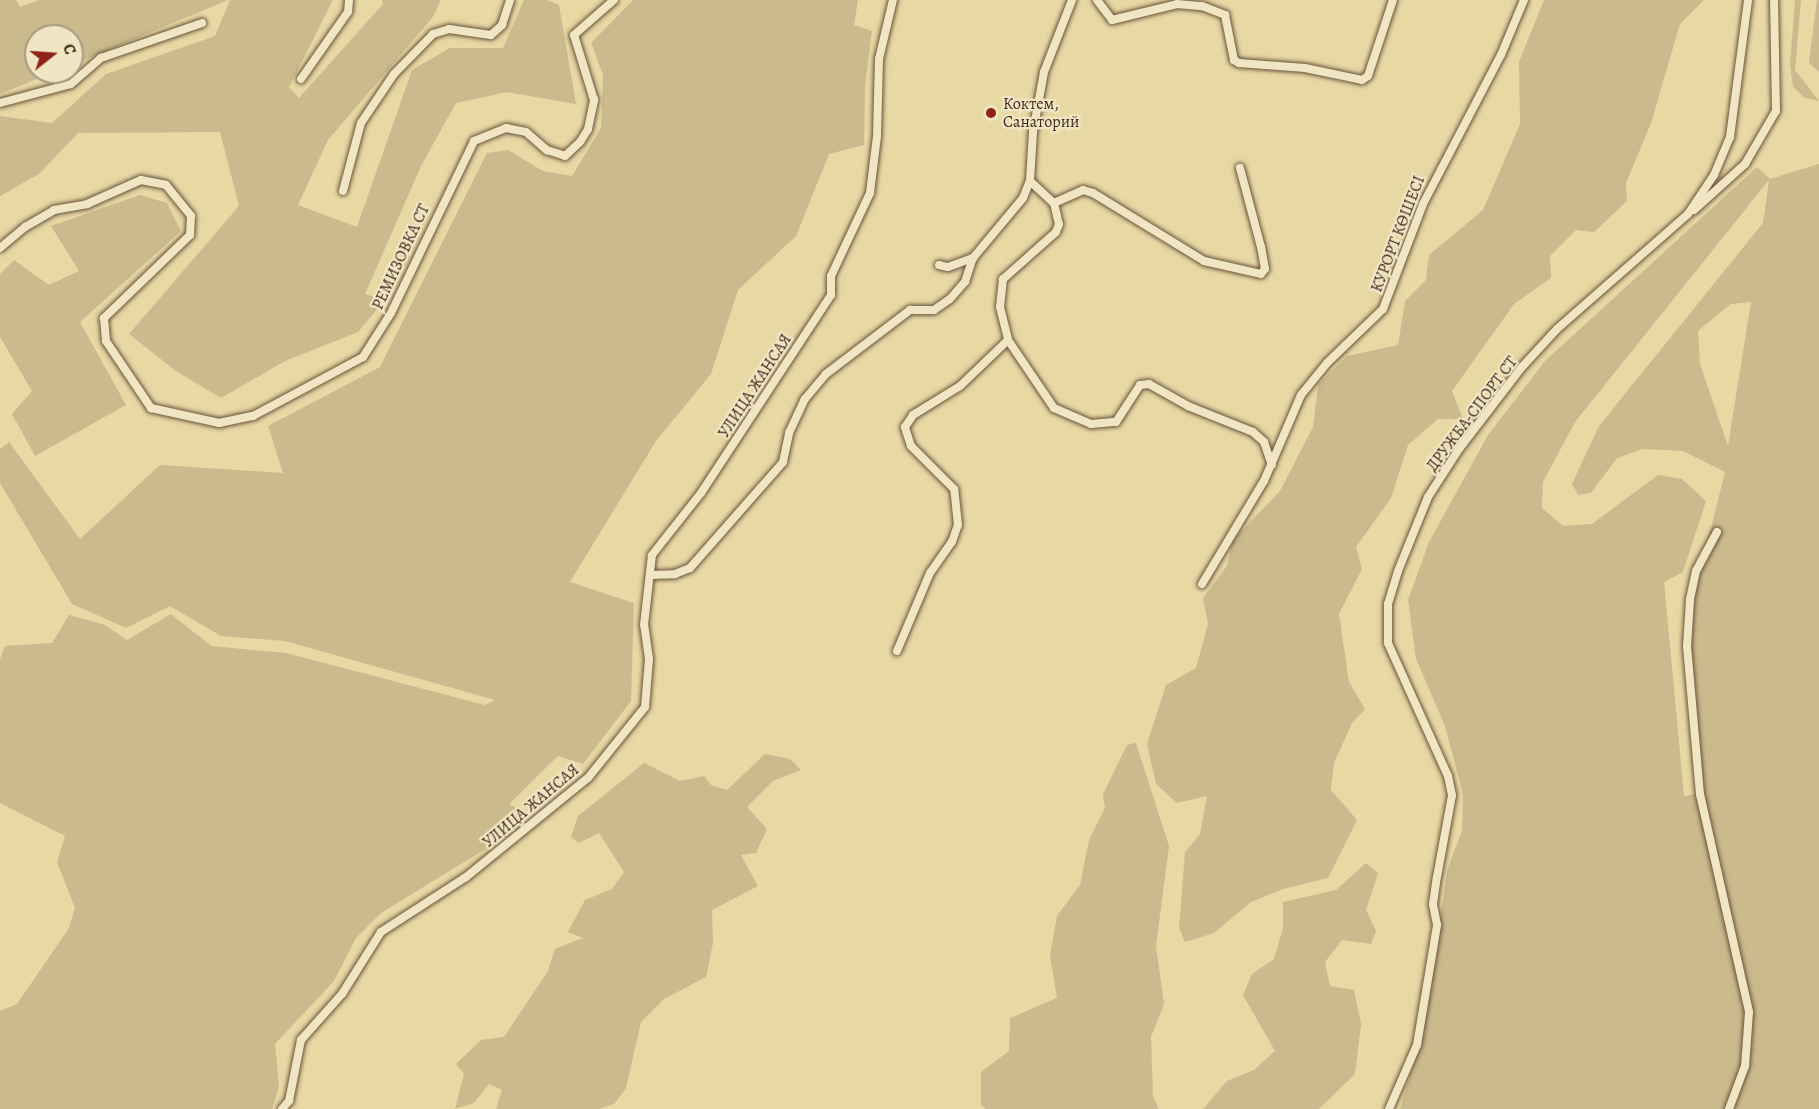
<!DOCTYPE html>
<html>
<head>
<meta charset="utf-8">
<style>
  body { margin:0 }
  #map { position:relative; width:1819px; height:1109px; overflow:hidden; background:#e8d8a4; font-family:Alegreya,serif }
  div>[style] { position:absolute }
  [style*='--x'] { left:calc(var(--x)*1px); top:calc(var(--y)*1px); width:calc(var(--w)*1px); rotate:calc(var(--a)*1deg) }
  .green>* { inset:0; background:#cbba8d }
  .roads { filter:drop-shadow(0 0 2px #69543c) drop-shadow(0 0 2px #69543c) }
  .minor>* { height:8px; margin:-4px; padding:0 4px; transform-origin:4px; border-radius:4px; background:#f0e6c4 }
  .dots>* { width:16px; height:16px; translate:-50% -50%; box-sizing:border-box; border:3px solid #f0e6c4; border-radius:50% }
  span { translate:-50% -50%; white-space:nowrap; text-align:center; line-height:1.15; -webkit-text-stroke:4.5px #f0e6c4; paint-order:stroke }
  .poi-label { font-size:16px; color:#3f281a }
  .left { translate:0 -50%; text-align:left }
  .street-label { font-size:16px; color:#3f281a }
  .north { position:absolute; left:24px; top:24px; width:60px; height:60px; box-sizing:border-box; background:#f0e6c4; border:2px solid #a99a80; border-radius:50%; rotate:73deg; font-size:16px; font-weight:700; line-height:24px; text-align:center; color:#3f281a }
  .north::after { content:''; display:block; margin:auto; width:21px; height:27px; background:#8f2418; clip-path:polygon(50% 0,100% 100%,50% 72%,0 100%) }
</style>
</head>
<body>
<div id="map">
  <div class="green">
    <div style="clip-path:polygon(0 0,16px 0,20px 7px,39px 0,228px 0,72px 65px,72px 36px,36px 36px,36px 72px,54px 72px,0 94px)"></div>
    <div style="clip-path:polygon(230px 0,333px 0,289px 87px,299px 98px,383px 4px,382px 0,441px 0,433px 17px,328px 140px,298px 205px,357px 227px,412px 70px,450px 48px,503px 48px,524px 0,547px 0,559px 5px,576px 104px,507px 92px,456px 103px,421px 166px,365px 294px,385px 300px,358px 332px,285px 361px,221px 398px,176px 371px,129px 334px,239px 206px,220px 132px,78px 133px,39px 174px,0 196px,0 116px,52px 123px,106px 74px,215px 36px)"></div>
    <div style="clip-path:polygon(633px 0,858px 0,854px 25px,872px 31px,865px 85px,864px 145px,829px 154px,796px 236px,738px 290px,711px 374px,656px 441px,570px 582px,634px 603px,631px 701px,583px 764px,558px 756px,509px 804px,528px 814px,518px 829px,381px 913px,356px 938px,334px 981px,275px 1044px,279px 1086px,272px 1109px,0 1109px,0 1011px,17px 1004px,69px 928px,75px 908px,57px 862px,65px 836px,0 803px,0 659px,5px 646px,52px 643px,69px 615px,105px 625px,127px 640px,171px 614px,211px 646px,286px 653px,485px 705px,495px 700px,285px 641px,221px 636px,170px 606px,126px 628px,72px 604px,0 483px,0 449px,9px 442px,80px 539px,160px 465px,283px 473px,268px 426px,380px 367px,487px 153px,508px 150px,543px 171px,572px 176px,601px 128px,603px 75px,591px 43px)"></div>
    <div style="clip-path:polygon(1544px 0,1704px 0,1680px 24px,1651px 123px,1626px 183px,1627px 201px,1594px 232px,1576px 230px,1550px 256px,1551px 278px,1514px 304px,1452px 391px,1463px 419px,1438px 419px,1408px 445px,1391px 498px,1356px 547px,1362px 569px,1339px 614px,1349px 682px,1365px 709px,1352px 723px,1334px 763px,1331px 790px,1357px 820px,1328px 878px,1283px 889px,1251px 902px,1214px 933px,1185px 942px,1179px 928px,1185px 852px,1200px 834px,1207px 796px,1177px 803px,1156px 784px,1147px 744px,1166px 685px,1196px 668px,1208px 624px,1203px 598px,1227px 566px,1232px 541px,1280px 491px,1313px 427px,1318px 385px,1347px 356px,1398px 345px,1405px 301px,1426px 280px,1429px 255px,1483px 210px,1520px 124px,1519px 62px)"></div>
    <div style="clip-path:polygon(1795px 0,1801px 0,1795px 70px,1819px 101px,1805px 98px,1793px 87px,1790px 65px)"></div>
    <div style="clip-path:polygon(1817px 0,1819px 0,1819px 72px,1809px 63px)"></div>
    <div style="clip-path:polygon(evenodd,1819px 164px,1819px 1109px,1400px 1109px,1425px 1024px,1447px 871px,1462px 830px,1463px 794px,1445px 726px,1416px 659px,1408px 600px,1429px 542px,1488px 435px,1545px 361px,1757px 167px,1770px 179px,1819px 164px,1769px 180px,1763px 223px,1599px 426px,1572px 484px,1578px 495px,1591px 493px,1617px 458px,1643px 449px,1683px 451px,1725px 472px,1688px 621px,1703px 793px,1684px 796px,1664px 582px,1683px 572px,1706px 501px,1682px 479px,1658px 475px,1592px 524px,1563px 526px,1542px 508px,1543px 482px,1575px 422px,1769px 180px,1819px 164px,1751px 302px,1728px 446px,1700px 364px,1698px 331px,1731px 304px,1751px 302px)"></div>
    <div style="clip-path:polygon(140px 195px,167px 203px,181px 231px,80px 322px,126px 405px,35px 456px,12px 414px,32px 391px,0 337px,0 274px,14px 260px,49px 285px,79px 271px,51px 226px)"></div>
    <div style="clip-path:polygon(1136px 743px,1169px 846px,1156px 946px,1164px 1004px,1151px 1037px,1153px 1097px,1159px 1109px,985px 1109px,981px 1104px,981px 1072px,1009px 1051px,1010px 1018px,1057px 998px,1050px 955px,1057px 916px,1080px 885px,1089px 840px,1105px 808px,1103px 794px,1127px 745px)"></div>
    <div style="clip-path:polygon(765px 754px,790px 759px,801px 770px,773px 781px,747px 807px,767px 829px,756px 853px,741px 855px,758px 886px,712px 910px,713px 943px,706px 977px,664px 999px,641px 1022px,626px 1088px,614px 1104px,599px 1109px,496px 1109px,502px 1090px,489px 1084px,474px 1103px,455px 1109px,464px 1074px,456px 1064px,481px 1040px,504px 1037px,548px 971px,555px 949px,583px 938px,568px 932px,585px 900px,612px 889px,624px 872px,599px 833px,579px 843px,571px 837px,578px 816px,644px 763px,680px 781px,704px 776px,711px 785px,727px 790px)"></div>
    <div style="clip-path:polygon(1366px 863px,1378px 873px,1366px 910px,1376px 931px,1371px 944px,1342px 940px,1325px 962px,1330px 986px,1354px 990px,1361px 1024px,1355px 1074px,1319px 1109px,1203px 1109px,1227px 1081px,1254px 1070px,1275px 1051px,1243px 995px,1252px 974px,1274px 959px,1283px 928px,1283px 902px,1336px 890px)"></div>
  </div>
  <div class="roads">
    <div class="minor">
      <div style="--x:1097;--y:0;--w:25;--a:53"></div>
      <div style="--x:1112;--y:20;--w:67;--a:-13.8"></div>
      <div style="--x:1177;--y:4;--w:25;--a:5"></div>
      <div style="--x:1202;--y:6;--w:25;--a:21"></div>
      <div style="--x:1225;--y:15;--w:46;--a:78.7"></div>
      <div style="--x:1234;--y:60;--w:6;--a:31"></div>
      <div style="--x:1239;--y:63;--w:66;--a:4.3"></div>
      <div style="--x:1305;--y:68;--w:58;--a:11.9"></div>
      <div style="--x:1362;--y:80;--w:7;--a:-34"></div>
      <div style="--x:1368;--y:76;--w:80;--a:-71.8"></div>
      <div style="--x:301;--y:79;--w:82;--a:-55"></div>
      <div style="--x:348;--y:12;--w:12;--a:-85"></div>
      <div style="--x:0;--y:103;--w:73;--a:-15"></div>
      <div style="--x:71;--y:84;--w:40;--a:-41"></div>
      <div style="--x:101;--y:58;--w:107;--a:-19.1"></div>
      <div style="--x:1030;--y:181;--w:33;--a:43"></div>
      <div style="--x:1054;--y:203;--w:22;--a:77"></div>
      <div style="--x:1059;--y:224;--w:9;--a:111"></div>
      <div style="--x:1056;--y:232;--w:71;--a:138.4"></div>
      <div style="--x:1003;--y:279;--w:28;--a:96"></div>
      <div style="--x:1000;--y:307;--w:34;--a:76"></div>
      <div style="--x:1008;--y:340;--w:82;--a:55.9"></div>
      <div style="--x:1054;--y:408;--w:40;--a:23.4"></div>
      <div style="--x:1091;--y:424;--w:25;--a:-5"></div>
      <div style="--x:1116;--y:422;--w:44;--a:-57"></div>
      <div style="--x:1140;--y:385;--w:9;--a:-6"></div>
      <div style="--x:1149;--y:384;--w:45;--a:29.4"></div>
      <div style="--x:1188;--y:406;--w:70;--a:21.8"></div>
      <div style="--x:1253;--y:432;--w:15;--a:42"></div>
      <div style="--x:1264;--y:442;--w:24;--a:71"></div>
      <div style="--x:343;--y:191;--w:70;--a:-75.2"></div>
      <div style="--x:361;--y:123;--w:59;--a:-56"></div>
      <div style="--x:394;--y:74;--w:56;--a:-45.7"></div>
      <div style="--x:433;--y:34;--w:17;--a:-17"></div>
      <div style="--x:449;--y:29;--w:42;--a:8.1"></div>
      <div style="--x:491;--y:35;--w:15;--a:-42"></div>
      <div style="--x:502;--y:25;--w:26;--a:-72"></div>
      <div style="--x:1054;--y:203;--w:32;--a:-24"></div>
      <div style="--x:1083;--y:190;--w:10;--a:17"></div>
      <div style="--x:1093;--y:193;--w:130;--a:31.5"></div>
      <div style="--x:1204;--y:261;--w:58;--a:12.8"></div>
      <div style="--x:1261;--y:274;--w:6;--a:-51"></div>
      <div style="--x:1265;--y:269;--w:22;--a:-100"></div>
      <div style="--x:1261;--y:247;--w:82;--a:-104.9"></div>
      <div style="--x:1694;--y:210;--w:69;--a:-42"></div>
      <div style="--x:1745;--y:164;--w:61;--a:-59.7"></div>
      <div style="--x:1776;--y:111;--w:111;--a:-91"></div>
      <div style="--x:0;--y:248;--w:33;--a:-40"></div>
      <div style="--x:25;--y:227;--w:34;--a:-30"></div>
      <div style="--x:54;--y:210;--w:34;--a:-10"></div>
      <div style="--x:87;--y:204;--w:59;--a:-24"></div>
      <div style="--x:141;--y:180;--w:25;--a:11"></div>
      <div style="--x:166;--y:185;--w:40;--a:51"></div>
      <div style="--x:191;--y:216;--w:19;--a:93"></div>
      <div style="--x:190;--y:235;--w:120;--a:136"></div>
      <div style="--x:104;--y:318;--w:23;--a:85"></div>
      <div style="--x:106;--y:341;--w:81;--a:56.1"></div>
      <div style="--x:151;--y:408;--w:70;--a:12.4"></div>
      <div style="--x:219;--y:423;--w:35;--a:-12"></div>
      <div style="--x:253;--y:416;--w:125;--a:-28.2"></div>
      <div style="--x:363;--y:357;--w:52;--a:-57.5"></div>
      <div style="--x:391;--y:313;--w:191;--a:-64.2"></div>
      <div style="--x:474;--y:141;--w:35;--a:-22"></div>
      <div style="--x:506;--y:128;--w:20;--a:11"></div>
      <div style="--x:526;--y:132;--w:28;--a:41"></div>
      <div style="--x:547;--y:150;--w:19;--a:18"></div>
      <div style="--x:565;--y:156;--w:21;--a:-43"></div>
      <div style="--x:580;--y:142;--w:15;--a:-58"></div>
      <div style="--x:588;--y:129;--w:30;--a:-78"></div>
      <div style="--x:594;--y:100;--w:68;--a:-107.1"></div>
      <div style="--x:574;--y:35;--w:53;--a:-41.2"></div>
      <div style="--x:939;--y:265;--w:9;--a:13"></div>
      <div style="--x:948;--y:267;--w:27;--a:-20"></div>
      <div style="--x:973;--y:258;--w:78;--a:-50.2"></div>
      <div style="--x:1023;--y:198;--w:18;--a:-68"></div>
      <div style="--x:1030;--y:181;--w:49;--a:-86.5"></div>
      <div style="--x:1033;--y:132;--w:61;--a:-79.6"></div>
      <div style="--x:1044;--y:72;--w:77;--a:-68.7"></div>
      <div style="--x:1717;--y:532;--w:44;--a:118.3"></div>
      <div style="--x:1696;--y:571;--w:30;--a:102"></div>
      <div style="--x:1690;--y:600;--w:46;--a:93.7"></div>
      <div style="--x:1687;--y:646;--w:149;--a:85"></div>
      <div style="--x:1700;--y:794;--w:223;--a:77.3"></div>
      <div style="--x:1749;--y:1012;--w:54;--a:94.2"></div>
      <div style="--x:1745;--y:1066;--w:46;--a:110.4"></div>
      <div style="--x:650;--y:575;--w:25;--a:-2"></div>
      <div style="--x:675;--y:574;--w:16;--a:-22"></div>
      <div style="--x:690;--y:568;--w:141;--a:-48.7"></div>
      <div style="--x:783;--y:462;--w:30;--a:-78"></div>
      <div style="--x:789;--y:433;--w:38;--a:-65"></div>
      <div style="--x:805;--y:399;--w:33;--a:-50"></div>
      <div style="--x:826;--y:374;--w:106;--a:-37.3"></div>
      <div style="--x:910;--y:310;--w:24;--a:0"></div>
      <div style="--x:934;--y:310;--w:19;--a:-35"></div>
      <div style="--x:950;--y:299;--w:23;--a:-49"></div>
      <div style="--x:965;--y:282;--w:25;--a:-72"></div>
      <div style="--x:1202;--y:584;--w:120;--a:-59"></div>
      <div style="--x:1264;--y:481;--w:94;--a:-66.7"></div>
      <div style="--x:1301;--y:395;--w:41;--a:-50.9"></div>
      <div style="--x:1327;--y:363;--w:78;--a:-44"></div>
      <div style="--x:1383;--y:309;--w:112;--a:-69.1"></div>
      <div style="--x:1423;--y:204;--w:168;--a:-62.4"></div>
      <div style="--x:1501;--y:55;--w:60;--a:-67.3"></div>
      <div style="--x:897;--y:651;--w:85;--a:-67.1"></div>
      <div style="--x:930;--y:573;--w:38;--a:-55"></div>
      <div style="--x:952;--y:542;--w:18;--a:-71"></div>
      <div style="--x:958;--y:525;--w:36;--a:-96"></div>
      <div style="--x:954;--y:489;--w:61;--a:-135"></div>
      <div style="--x:911;--y:446;--w:20;--a:-108"></div>
      <div style="--x:905;--y:427;--w:14;--a:-56"></div>
      <div style="--x:913;--y:415;--w:55;--a:-31.7"></div>
      <div style="--x:960;--y:386;--w:66;--a:-43.8"></div>
      <div style="--x:282;--y:1109;--w:11;--a:-49"></div>
      <div style="--x:289;--y:1101;--w:62;--a:-78.9"></div>
      <div style="--x:301;--y:1040;--w:62;--a:-48.3"></div>
      <div style="--x:342;--y:994;--w:73;--a:-57.8"></div>
      <div style="--x:381;--y:932;--w:101;--a:-32.9"></div>
      <div style="--x:466;--y:877;--w:157;--a:-39.1"></div>
      <div style="--x:588;--y:778;--w:91;--a:-51.2"></div>
      <div style="--x:645;--y:707;--w:48;--a:-85.2"></div>
      <div style="--x:649;--y:659;--w:34;--a:-98"></div>
      <div style="--x:644;--y:625;--w:70;--a:-83.5"></div>
      <div style="--x:652;--y:555;--w:79;--a:-51.7"></div>
      <div style="--x:701;--y:493;--w:237;--a:-56.7"></div>
      <div style="--x:831;--y:295;--w:19;--a:-90"></div>
      <div style="--x:831;--y:276;--w:92;--a:-64.8"></div>
      <div style="--x:870;--y:193;--w:57;--a:-83"></div>
      <div style="--x:877;--y:136;--w:77;--a:-88.5"></div>
      <div style="--x:879;--y:59;--w:61;--a:-76.7"></div>
      <div style="--x:1389;--y:1109;--w:70;--a:-66.4"></div>
      <div style="--x:1417;--y:1045;--w:122;--a:-80.5"></div>
      <div style="--x:1437;--y:925;--w:21;--a:-101"></div>
      <div style="--x:1433;--y:904;--w:27;--a:-82"></div>
      <div style="--x:1437;--y:877;--w:83;--a:-79.6"></div>
      <div style="--x:1452;--y:795;--w:19;--a:-102"></div>
      <div style="--x:1448;--y:776;--w:146;--a:-114.3"></div>
      <div style="--x:1388;--y:643;--w:39;--a:-90"></div>
      <div style="--x:1388;--y:604;--w:34;--a:-73"></div>
      <div style="--x:1398;--y:571;--w:80;--a:-67.9"></div>
      <div style="--x:1428;--y:497;--w:57;--a:-57.1"></div>
      <div style="--x:1459;--y:449;--w:103;--a:-52.5"></div>
      <div style="--x:1522;--y:367;--w:52;--a:-47.4"></div>
      <div style="--x:1557;--y:329;--w:174;--a:-41.3"></div>
      <div style="--x:1688;--y:214;--w:47;--a:-56.3"></div>
      <div style="--x:1714;--y:175;--w:41;--a:-67.2"></div>
      <div style="--x:1730;--y:137;--w:138;--a:-82.5"></div>
    </div>
  </div>
  <div class="dots">
    <div style="left:991px;top:113px;background:#8f2418"></div>
  </div>
  <div class="poi-label">
    <span class="left" style="left:1003px;top:113px">Коктем,<br>Санаторий</span>
  </div>
  <div class="street-label">
    <span style="left:1398px;top:234px;rotate:-69deg">КУРОРТ КӨШЕСІ</span>
    <span style="left:401px;top:257px;rotate:-65deg">РЕМИЗОВКА СТ</span>
    <span style="left:755px;top:386px;rotate:-57deg">УЛИЦА ЖАНСАЯ</span>
    <span style="left:1472px;top:414px;rotate:-53deg">ДРУЖБА-СПОРТ СТ</span>
    <span style="left:531px;top:806px;rotate:-40deg">УЛИЦА ЖАНСАЯ</span>
  </div>
  <div class="north">С</div>
</div>
</body>
</html>
